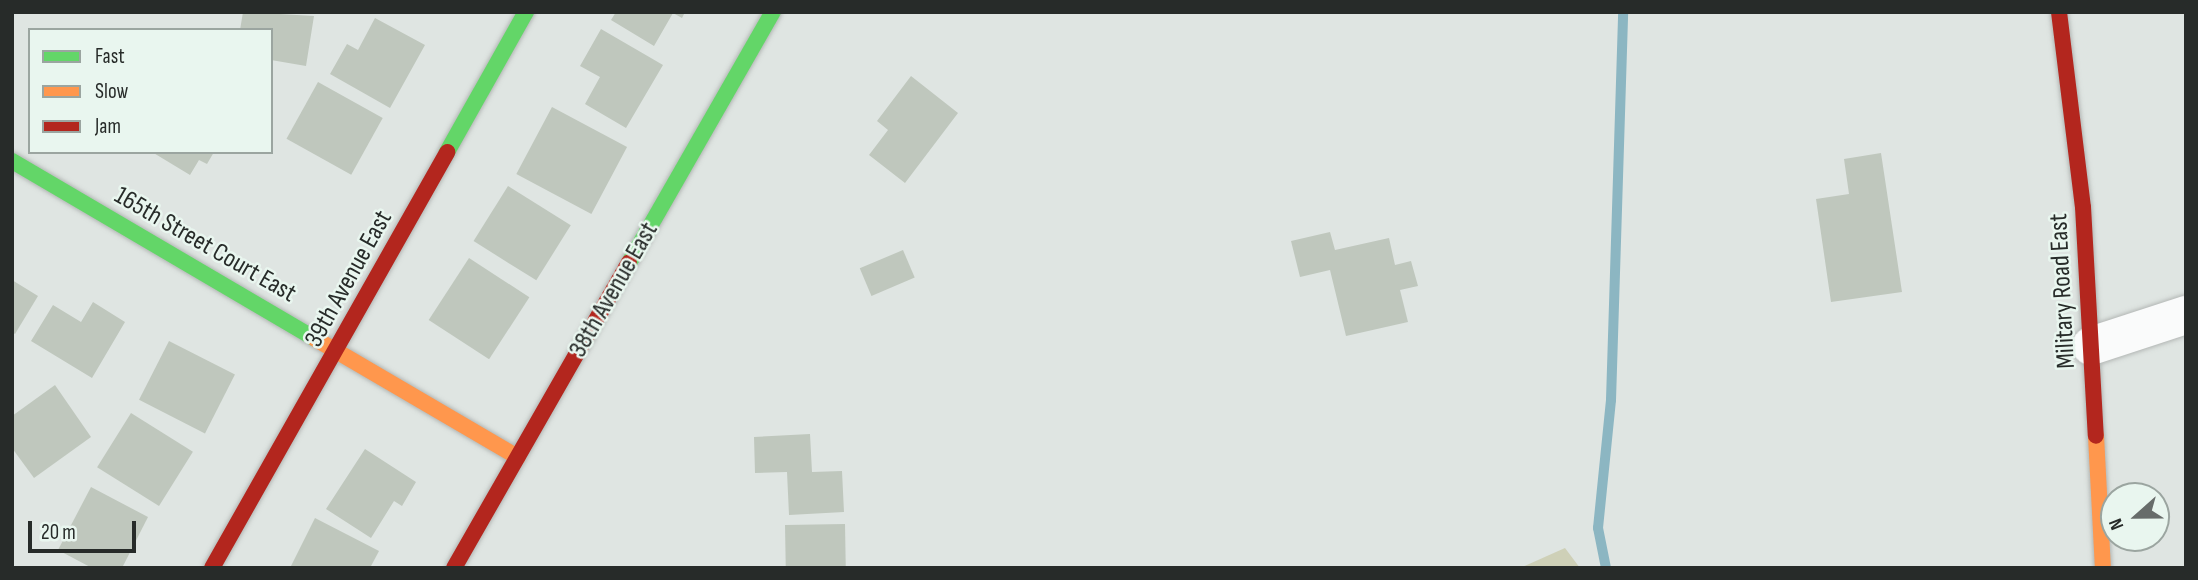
<!DOCTYPE html>
<html>
<head>
<meta charset="utf-8">
<style>
  body { margin:0 }
  #map { position:relative; width:2198px; height:580px; overflow:hidden; background:#dfe5e2; font-family:"Sofia Sans Condensed",sans-serif }
  div>[style] { position:absolute }
  [style*='--x'] { left:calc(var(--x)*1px); top:calc(var(--y)*1px); width:calc(var(--w)*1px); rotate:calc(var(--a)*1deg) }
  .green>* { inset:0; background:#ced0b7 }
  .stream>* { height:10px; margin:-5px; padding:0 5px; transform-origin:5px; border-radius:5px; background:#8cb6c2 }
  .building>* { inset:0; background:#bfc7bd; transform-origin:0 0 }
  .roads { filter:drop-shadow(0 0 2px #b3b7b5) drop-shadow(0 0 2px #b3b7b5) }
  .street>* { height:38px; margin:-19px; padding:0 19px; transform-origin:19px; border-radius:19px; background:#fafbfb }
  .fast>* { height:16px; margin:-8px; padding:0 8px; transform-origin:8px; border-radius:8px; background:#63d668 }
  .slow>* { height:16px; margin:-8px; padding:0 8px; transform-origin:8px; border-radius:8px; background:#ff974d }
  .jam>* { height:16px; margin:-8px; padding:0 8px; transform-origin:8px; border-radius:8px; background:#b3261e }
  span { translate:-50% -50%; white-space:nowrap; text-align:center; line-height:1.15; -webkit-text-stroke:5px #e9f6ef; paint-order:stroke }
  .street-label { font-size:26px; color:#272b29 }
  .frame { position:absolute; inset:0; border:14px solid #272b29; pointer-events:none }
  .legend { position:absolute; left:28px; top:28px; width:245px; height:126px; box-sizing:border-box; background:#e9f6ef; border:2px solid #9ba5a0; margin:0; padding:9px 12px; list-style:none; font-size:21px; color:#272b29 }
  .legend li { display:flex; align-items:center; gap:14px; height:35px }
  .legend b { width:35px; border:2px solid #9ba5a0 }
  .north { position:absolute; left:2100px; top:482px; width:70px; height:70px; box-sizing:border-box; background:#e9f6ef; border:2px solid #9ba5a0; border-radius:50%; rotate:249deg; font-size:19px; font-weight:700; line-height:28px; text-align:center; color:#272b29 }
  .north::after { content:''; display:block; margin:auto; width:24px; height:32px; background:#676c6a; clip-path:polygon(50% 0,100% 100%,50% 72%,0 100%) }
  .scale { position:absolute; left:28px; top:521px; width:108px; height:32px; box-sizing:border-box; border:4px solid #272b29; border-top:0; padding-left:9px; font-size:21px; line-height:24px; white-space:nowrap; color:#272b29; -webkit-text-stroke:5px #e9f6ef; paint-order:stroke }
</style>
</head>
<body>
<div id="map">
  <div class="green">
    <div style="clip-path:polygon(1565px 548px,1580px 568px,1520px 568px)"></div>
  </div>
  <div class="stream">
    <div style="--x:1606;--y:568;--w:41;--a:-101.3"></div>
    <div style="--x:1598;--y:528;--w:129;--a:-84.2"></div>
    <div style="--x:1611;--y:400;--w:388;--a:-88.2"></div>
  </div>
  <div class="building">
    <div style="clip-path:polygon(243px 12px,314px 16px,306px 66px,271px 60px,271px 30px,240px 30px)"></div>
    <div style="clip-path:polygon(616px 12px,685px 12px,682px 18px,673px 13px,654px 46px,611px 20px)"></div>
    <div style="clip-path:polygon(375px 18px,425px 45px,390px 108px,330px 74px,347px 44px,358px 50px)"></div>
    <div style="clip-path:polygon(601px 29px,663px 65px,626px 128px,585px 104px,600px 77px,580px 66px)"></div>
    <div style="clip-path:polygon(911px 76px,958px 113px,905px 183px,869px 155px,888px 130px,877px 121px)"></div>
    <div style="left:318px;top:82px;width:74px;height:65px;rotate:29deg"></div>
    <div style="left:552px;top:107px;width:85px;height:76px;rotate:28deg"></div>
    <div style="clip-path:polygon(152px 152px,214px 152px,207px 164px,199px 160px,190px 175px)"></div>
    <div style="clip-path:polygon(1881px 153px,1902px 292px,1831px 302px,1816px 199px,1849px 194px,1844px 159px)"></div>
    <div style="left:508px;top:186px;width:74px;height:65px;rotate:32deg"></div>
    <div style="clip-path:polygon(1330px 232px,1335px 250px,1389px 238px,1395px 265px,1411px 261px,1418px 286px,1400px 290px,1408px 322px,1346px 336px,1330px 270px,1300px 277px,1291px 241px)"></div>
    <div style="left:903px;top:250px;width:30px;height:47px;rotate:67deg"></div>
    <div style="left:469px;top:258px;width:72px;height:74px;rotate:33deg"></div>
    <div style="clip-path:polygon(12px 280px,38px 296px,15px 334px,12px 332px)"></div>
    <div style="clip-path:polygon(93px 302px,125px 322px,92px 378px,31px 341px,53px 305px,81px 322px)"></div>
    <div style="left:169px;top:341px;width:74px;height:66px;rotate:27deg"></div>
    <div style="clip-path:polygon(55px 385px,91px 437px,34px 478px,12px 448px,12px 416px)"></div>
    <div style="left:131px;top:413px;width:73px;height:64px;rotate:32deg"></div>
    <div style="clip-path:polygon(810px 434px,812px 472px,842px 471px,844px 512px,789px 515px,787px 472px,755px 473px,754px 437px)"></div>
    <div style="clip-path:polygon(365px 449px,416px 482px,402px 506px,394px 501px,371px 538px,326px 509px)"></div>
    <div style="clip-path:polygon(91px 487px,148px 517px,122px 568px,92px 568px,58px 550px)"></div>
    <div style="clip-path:polygon(315px 518px,379px 551px,370px 568px,290px 568px)"></div>
    <div style="left:845px;top:524px;width:44px;height:60px;rotate:89deg"></div>
  </div>
  <div class="roads">
    <div class="street">
      <div style="--x:2091;--y:346;--w:100;--a:-18.1"></div>
    </div>
    <div class="fast">
      <div style="--x:447;--y:152;--w:161;--a:-60.6"></div>
      <div style="--x:12;--y:161;--w:350;--a:30.4"></div>
      <div style="--x:629;--y:263;--w:289;--a:-60.2"></div>
    </div>
    <div class="slow">
      <div style="--x:314;--y:338;--w:236;--a:30.3"></div>
      <div style="--x:2096;--y:436;--w:132;--a:87"></div>
    </div>
    <div class="jam">
      <div style="--x:2059;--y:12;--w:196;--a:83"></div>
      <div style="--x:2083;--y:207;--w:229;--a:86.8"></div>
      <div style="--x:212;--y:568;--w:478;--a:-60.5"></div>
      <div style="--x:454;--y:568;--w:352;--a:-60.2"></div>
    </div>
  </div>
  <div class="street-label">
    <span style="left:205px;top:245px;rotate:30deg">165th Street Court East</span>
    <span style="left:349px;top:279px;rotate:-61deg">39th Avenue East</span>
    <span style="left:614px;top:290px;rotate:-60deg">38th Avenue East</span>
    <span style="left:2063px;top:291px;rotate:-93deg">Military Road East</span>
  </div>
  <div class="frame"></div>
  <ul class="legend">
  <li><b style="height:9px;background:#63d668"></b>Fast</li>
  <li><b style="height:9px;background:#ff974d"></b>Slow</li>
  <li><b style="height:9px;background:#b3261e"></b>Jam</li>
  </ul>
  <div class="north">N</div>
  <div class="scale">20 m</div>
</div>
</body>
</html>
